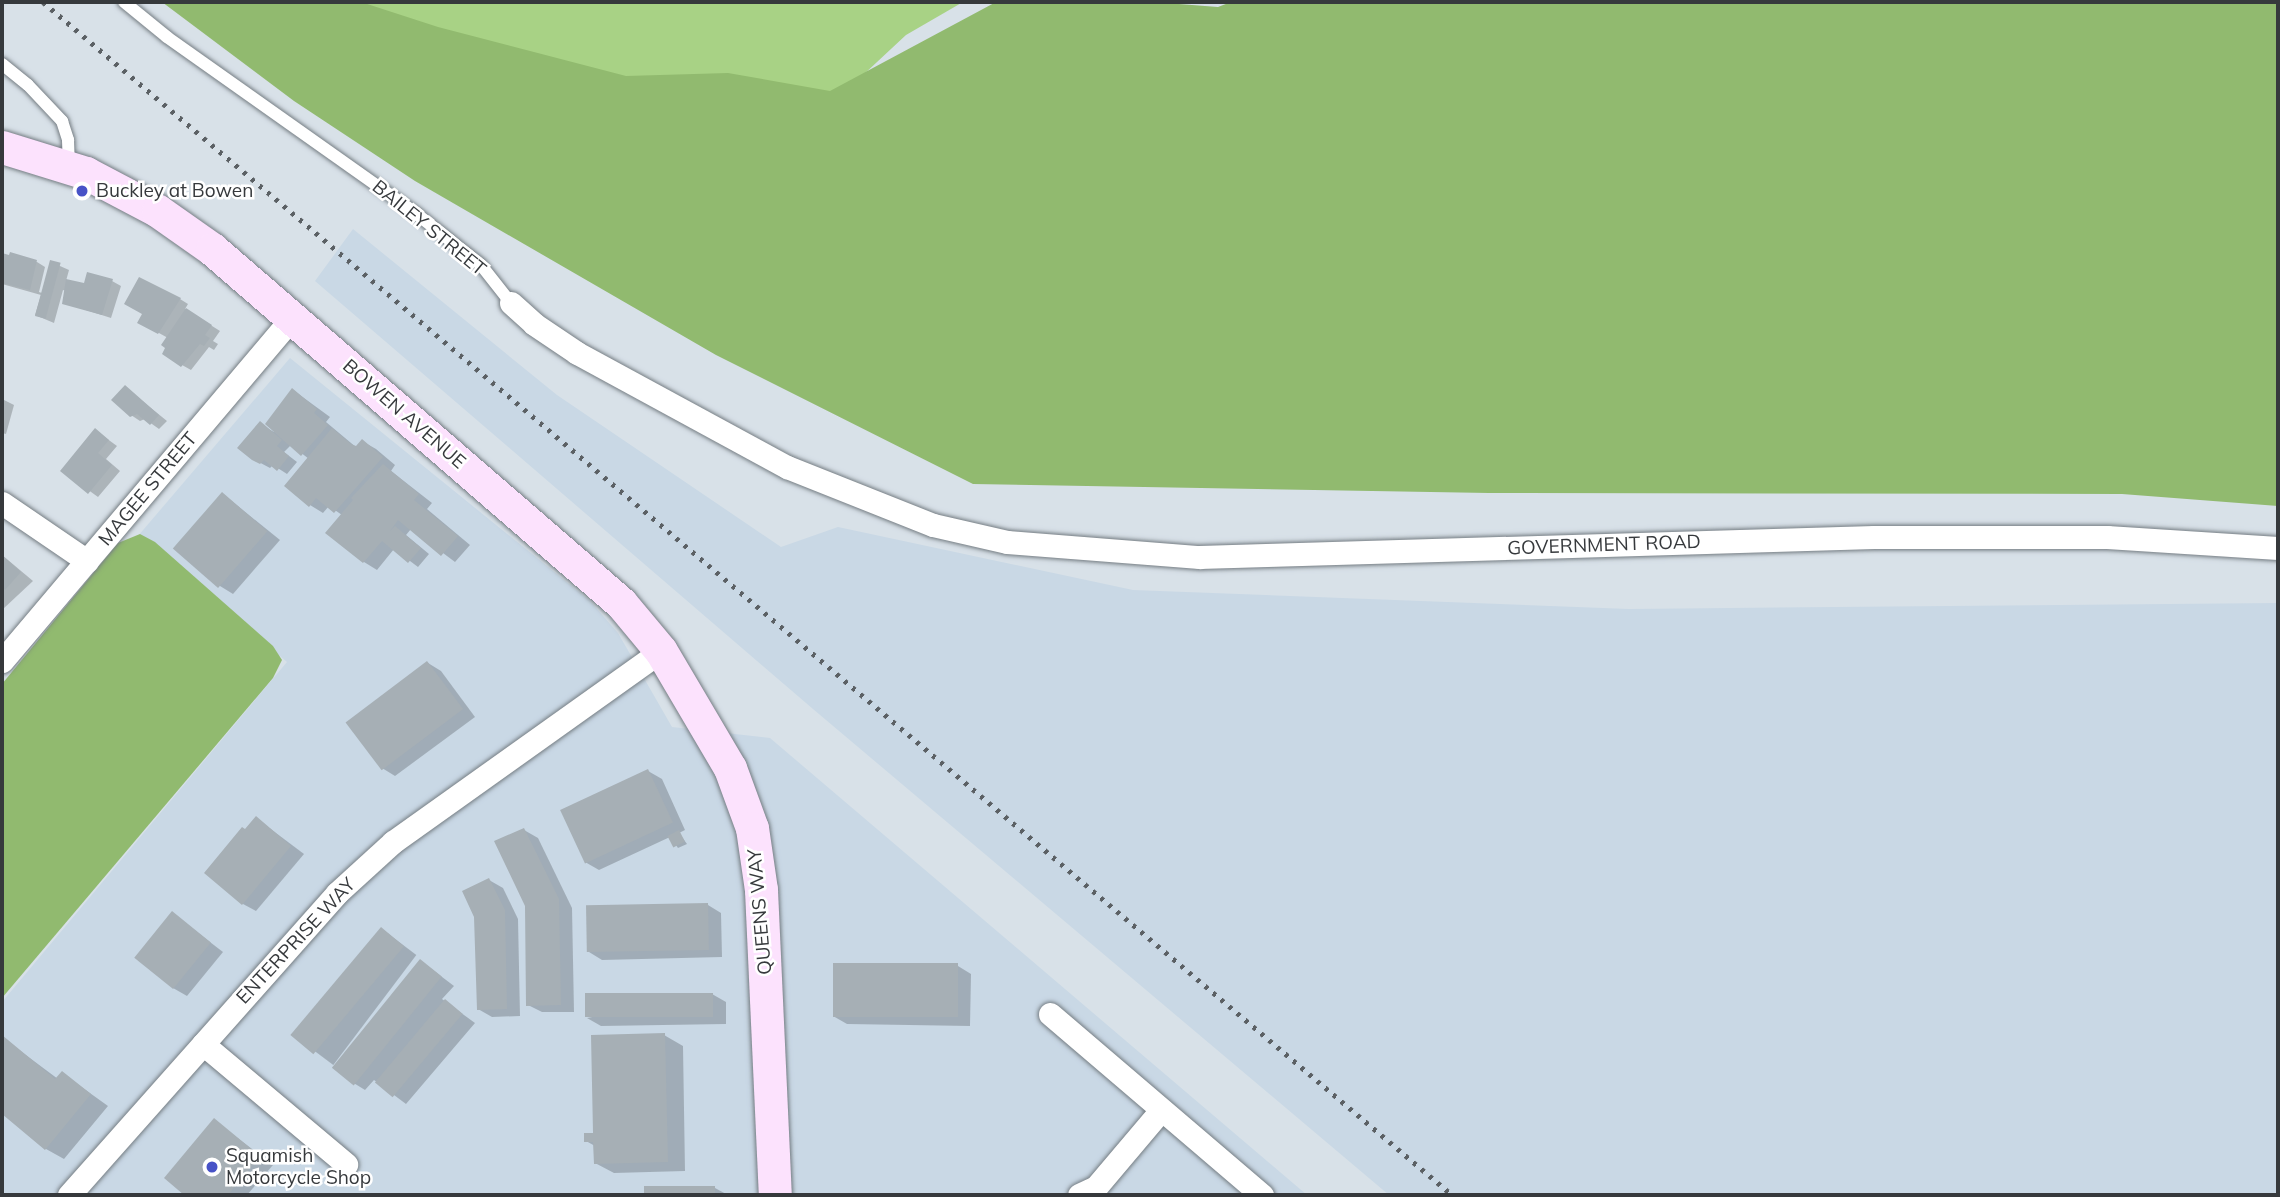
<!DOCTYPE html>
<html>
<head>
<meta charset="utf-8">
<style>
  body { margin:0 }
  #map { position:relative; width:2280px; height:1197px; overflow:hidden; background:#d8e1e8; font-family:Mulish,sans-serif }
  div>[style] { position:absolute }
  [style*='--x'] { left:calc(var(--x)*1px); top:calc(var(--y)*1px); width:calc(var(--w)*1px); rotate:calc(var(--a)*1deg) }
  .built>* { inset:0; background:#c9d8e5 }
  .green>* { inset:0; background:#a8d285 }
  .forest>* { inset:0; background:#91ba6f }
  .shadow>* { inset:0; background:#0003; transform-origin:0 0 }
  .building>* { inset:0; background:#a6afb5; transform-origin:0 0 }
  .roads { filter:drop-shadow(0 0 2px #757d83) drop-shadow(0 0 2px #757d83) }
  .lane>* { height:12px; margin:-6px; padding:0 6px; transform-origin:6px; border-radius:6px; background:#fff }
  .street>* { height:23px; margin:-11.5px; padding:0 11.5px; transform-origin:11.5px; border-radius:11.5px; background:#fff }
  .secondary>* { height:33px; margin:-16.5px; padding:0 16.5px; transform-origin:16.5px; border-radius:16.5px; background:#fce2fd }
  .rail>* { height:5px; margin-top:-2.5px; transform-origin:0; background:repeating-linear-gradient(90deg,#5b6064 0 3.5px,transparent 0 10.5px) }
  .dots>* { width:19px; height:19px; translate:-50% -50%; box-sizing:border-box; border:4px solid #fff; border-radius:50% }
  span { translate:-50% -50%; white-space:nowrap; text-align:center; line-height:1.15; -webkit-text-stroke:5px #fff; paint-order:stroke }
  .poi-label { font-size:19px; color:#36393c }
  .left { translate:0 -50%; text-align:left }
  .street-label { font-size:19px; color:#36393c }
  .frame { position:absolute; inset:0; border:4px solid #36393c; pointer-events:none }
</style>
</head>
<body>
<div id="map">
  <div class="built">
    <div style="clip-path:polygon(353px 229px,557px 395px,781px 547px,838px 527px,1133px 590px,1629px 609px,2278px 603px,2278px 1195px,1389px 1195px,813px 709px,315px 281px)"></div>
    <div style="clip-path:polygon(290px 358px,590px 601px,618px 633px,672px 727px,770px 738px,1307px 1195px,2px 1195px,2px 1002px,287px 662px,138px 536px)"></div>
  </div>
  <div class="green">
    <div style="clip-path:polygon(328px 2px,963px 2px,906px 35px,833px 103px,631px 79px)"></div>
  </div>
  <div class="forest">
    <div style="clip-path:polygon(162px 2px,361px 2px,438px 27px,626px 76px,728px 73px,830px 91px,996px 2px,1179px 2px,1179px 4px,1218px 7px,1231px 2px,2278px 2px,2278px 506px,2122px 494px,1489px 493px,973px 484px,716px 355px,415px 181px,294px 101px)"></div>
    <div style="clip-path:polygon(140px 534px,155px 542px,273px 646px,282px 660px,273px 678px,2px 998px,2px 684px,118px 543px)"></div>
  </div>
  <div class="shadow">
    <div style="clip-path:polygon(2px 255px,37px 262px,45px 267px,39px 292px,42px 293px,51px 262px,69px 270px,66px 281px,85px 285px,112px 281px,121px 286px,111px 318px,64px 303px,66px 291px,63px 290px,54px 323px,35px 315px,41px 295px,2px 284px)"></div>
    <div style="clip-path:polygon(180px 299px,188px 304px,185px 309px,220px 331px,213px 341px,218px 344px,214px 350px,209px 347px,191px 370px,182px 365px,168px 338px,139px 322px)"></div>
    <div style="clip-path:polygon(125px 387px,167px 421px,159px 429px,145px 419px,140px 421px,131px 415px)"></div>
    <div style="clip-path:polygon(293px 390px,330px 417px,326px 422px,357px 448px,362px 441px,376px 449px,395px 465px,391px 471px,432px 503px,427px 509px,470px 545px,455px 562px,411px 529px,406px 535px,429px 554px,418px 567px,394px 549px,377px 570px,364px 562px,342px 515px,329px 506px,323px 513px,310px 505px,309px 459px,291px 445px,284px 452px,297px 462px,287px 474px,273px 465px,270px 468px,253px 459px,260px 424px,274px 432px)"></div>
    <div style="clip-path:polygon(2px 399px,14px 405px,6px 434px,2px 433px)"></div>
    <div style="clip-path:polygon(95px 430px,117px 446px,106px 459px,120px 471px,98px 497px,62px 471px)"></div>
    <div style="clip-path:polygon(223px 494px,280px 540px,233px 594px,220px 586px)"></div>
    <div style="clip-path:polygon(2px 555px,33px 581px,2px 610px)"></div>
    <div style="clip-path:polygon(428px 663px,441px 671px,475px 717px,395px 776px,382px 768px)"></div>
    <div style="clip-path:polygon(648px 771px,662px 779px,685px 830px,679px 833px,687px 844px,678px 848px,670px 837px,599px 870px,585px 862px)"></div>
    <div style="clip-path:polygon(256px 818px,304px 854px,256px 911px,243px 904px,246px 831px)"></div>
    <div style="clip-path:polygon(524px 830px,538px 838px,572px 908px,574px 1012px,542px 1012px,528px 1005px)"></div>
    <div style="clip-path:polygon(489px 880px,503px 888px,518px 919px,520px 1016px,492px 1017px,478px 1009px)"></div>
    <div style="clip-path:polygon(708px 905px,721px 913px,722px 957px,602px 960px,589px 952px)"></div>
    <div style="clip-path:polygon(172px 913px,223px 952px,187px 996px,173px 988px)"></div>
    <div style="left:382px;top:929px;width:43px;height:138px;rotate:37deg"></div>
    <div style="clip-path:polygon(421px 961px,454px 986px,442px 999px,475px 1023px,406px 1104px,374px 1080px,365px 1090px,352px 1082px)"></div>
    <div style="clip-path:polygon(958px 966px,971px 974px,970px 1026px,847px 1024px,833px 1016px)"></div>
    <div style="clip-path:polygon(712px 994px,726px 1002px,726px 1024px,601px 1026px,587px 1018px)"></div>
    <div style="clip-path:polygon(664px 1035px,683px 1046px,685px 1171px,614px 1173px,595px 1163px,595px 1146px,586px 1141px,594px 1135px)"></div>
    <div style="clip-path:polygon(3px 1038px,58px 1079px,62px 1073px,108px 1106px,64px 1159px,46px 1149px,2px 1112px)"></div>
    <div style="clip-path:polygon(215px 1121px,273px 1165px,247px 1195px,187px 1195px,167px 1178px)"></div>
    <div style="clip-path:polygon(715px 1188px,728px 1195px,646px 1195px,646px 1189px)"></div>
  </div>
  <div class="building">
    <div style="clip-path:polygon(10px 252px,37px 260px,30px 290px,2px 283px,2px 253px,9px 255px)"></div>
    <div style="left:50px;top:260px;width:11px;height:58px;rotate:15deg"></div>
    <div style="clip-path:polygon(87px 272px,113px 279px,102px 315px,62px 304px,66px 279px,84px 283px)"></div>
    <div style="clip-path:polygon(139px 277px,181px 298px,158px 334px,137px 323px,142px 314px,124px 304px)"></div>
    <div style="clip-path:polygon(186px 308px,212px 325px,205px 335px,210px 338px,204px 346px,200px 344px,181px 367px,162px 354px,165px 348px,161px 345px)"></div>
    <div style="clip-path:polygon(125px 385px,159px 415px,150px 425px,137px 414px,130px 417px,111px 400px)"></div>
    <div style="clip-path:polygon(292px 388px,317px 409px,314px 413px,328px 425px,301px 456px,265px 424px)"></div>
    <div style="clip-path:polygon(260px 421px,282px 440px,277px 446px,289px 456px,277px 471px,264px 460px,260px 464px,252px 460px,237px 448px)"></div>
    <div style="clip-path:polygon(95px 428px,109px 440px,98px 453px,112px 465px,88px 494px,60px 471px)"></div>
    <div style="clip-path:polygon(332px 428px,351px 444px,356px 446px,362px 439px,383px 457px,334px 513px,316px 498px,309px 507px,284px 486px)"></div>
    <div style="clip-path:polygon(383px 464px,419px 494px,414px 500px,458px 536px,441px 556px,398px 520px,390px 531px,395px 526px,421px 548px,408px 563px,382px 541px,363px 563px,325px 533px,353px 500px,351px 498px)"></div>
    <div style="left:222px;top:492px;width:60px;height:75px;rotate:41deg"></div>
    <div style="clip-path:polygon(2px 555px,21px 572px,5px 590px,2px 587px)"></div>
    <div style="left:427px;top:661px;width:60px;height:102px;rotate:53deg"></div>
    <div style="left:648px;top:769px;width:59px;height:97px;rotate:65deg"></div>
    <div style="clip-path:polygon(256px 816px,291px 846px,242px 905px,204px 873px,242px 827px,245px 829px)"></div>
    <div style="clip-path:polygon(524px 828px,559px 899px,561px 1005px,526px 1006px,525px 906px,494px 841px)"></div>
    <div style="left:679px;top:830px;width:13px;height:13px;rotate:63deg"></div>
    <div style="clip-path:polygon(489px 878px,505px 910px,507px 1009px,477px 1010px,474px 917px,462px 891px)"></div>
    <div style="left:708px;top:903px;width:47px;height:122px;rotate:89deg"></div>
    <div style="left:172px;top:911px;width:50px;height:60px;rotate:39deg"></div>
    <div style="left:381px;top:927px;width:30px;height:141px;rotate:40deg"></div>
    <div style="left:420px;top:959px;width:28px;height:140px;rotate:39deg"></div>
    <div style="left:833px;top:963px;width:125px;height:54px"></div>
    <div style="left:713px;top:993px;width:24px;height:128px;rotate:90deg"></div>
    <div style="left:445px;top:999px;width:23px;height:109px;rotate:40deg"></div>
    <div style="clip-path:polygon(665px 1033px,668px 1162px,594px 1164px,593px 1142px,584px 1142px,584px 1133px,593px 1133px,591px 1035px)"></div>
    <div style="clip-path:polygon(2px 1035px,55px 1079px,62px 1071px,91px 1094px,45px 1150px,2px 1114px)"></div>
    <div style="clip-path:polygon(214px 1118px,260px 1156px,228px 1195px,184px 1195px,164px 1178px)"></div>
    <div style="left:715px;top:1186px;width:9px;height:71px;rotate:90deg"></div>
  </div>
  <div class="roads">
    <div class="lane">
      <div style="--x:124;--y:2;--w:55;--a:39.1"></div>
      <div style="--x:167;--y:37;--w:308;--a:35.3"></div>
      <div style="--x:418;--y:215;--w:80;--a:38.4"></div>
      <div style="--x:481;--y:265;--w:48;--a:51.7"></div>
      <div style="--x:2;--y:64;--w:33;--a:39"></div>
      <div style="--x:28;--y:85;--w:50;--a:46.6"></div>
      <div style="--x:62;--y:121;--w:20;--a:72"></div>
      <div style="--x:68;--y:140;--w:24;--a:88"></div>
    </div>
    <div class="street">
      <div style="--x:511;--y:303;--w:31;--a:42"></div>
      <div style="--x:534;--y:324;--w:52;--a:34"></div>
      <div style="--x:577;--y:353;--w:239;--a:28.5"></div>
      <div style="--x:787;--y:467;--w:157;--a:21.7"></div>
      <div style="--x:933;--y:525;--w:76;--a:12.9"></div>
      <div style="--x:1007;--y:542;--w:193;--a:4.5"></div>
      <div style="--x:1199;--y:557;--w:675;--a:-1.7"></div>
      <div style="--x:1874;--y:537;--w:233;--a:0"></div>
      <div style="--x:2107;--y:537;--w:171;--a:3.7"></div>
      <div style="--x:2;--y:503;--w:103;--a:34.3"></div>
      <div style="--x:2;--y:661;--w:451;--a:-49.8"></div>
      <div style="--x:1050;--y:1014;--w:279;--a:40.5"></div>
      <div style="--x:203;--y:1044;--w:187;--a:40"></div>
      <div style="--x:69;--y:1195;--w:404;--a:-48.4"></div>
      <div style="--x:337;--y:893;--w:76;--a:-42.3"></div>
      <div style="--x:393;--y:842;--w:329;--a:-35.5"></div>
      <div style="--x:1079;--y:1195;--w:19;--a:-25"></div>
      <div style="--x:1096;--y:1187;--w:101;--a:-49.8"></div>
    </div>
    <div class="secondary">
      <div style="--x:2;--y:147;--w:88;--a:17.2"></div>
      <div style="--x:86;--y:173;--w:81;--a:27.8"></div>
      <div style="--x:158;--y:211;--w:66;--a:35.1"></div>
      <div style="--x:212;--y:249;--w:541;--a:40.88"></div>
      <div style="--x:621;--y:603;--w:62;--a:50.2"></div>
      <div style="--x:661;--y:651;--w:136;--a:59.5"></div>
      <div style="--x:730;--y:768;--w:64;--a:69.9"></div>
      <div style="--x:752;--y:828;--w:63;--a:81.7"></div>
      <div style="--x:761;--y:890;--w:305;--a:87.4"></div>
    </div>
  </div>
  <div class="rail">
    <div style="--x:43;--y:2;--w:1846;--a:40.25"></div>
  </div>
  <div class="dots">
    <div style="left:82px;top:191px;background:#4752c7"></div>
    <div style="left:212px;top:1167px;background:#4752c7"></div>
  </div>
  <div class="poi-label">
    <span class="left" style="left:96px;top:191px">Buckley at Bowen</span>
    <span class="left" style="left:226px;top:1167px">Squamish<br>Motorcycle Shop</span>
  </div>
  <div class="street-label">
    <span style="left:429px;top:228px;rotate:39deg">BAILEY STREET</span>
    <span style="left:404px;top:414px;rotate:41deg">BOWEN AVENUE</span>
    <span style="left:148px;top:489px;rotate:-50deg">MAGEE STREET</span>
    <span style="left:1604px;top:545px;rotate:-2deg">GOVERNMENT ROAD</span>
    <span style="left:760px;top:912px;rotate:-95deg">QUEENS WAY</span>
    <span style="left:296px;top:941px;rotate:-47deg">ENTERPRISE WAY</span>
  </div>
  <div class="frame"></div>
</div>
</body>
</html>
